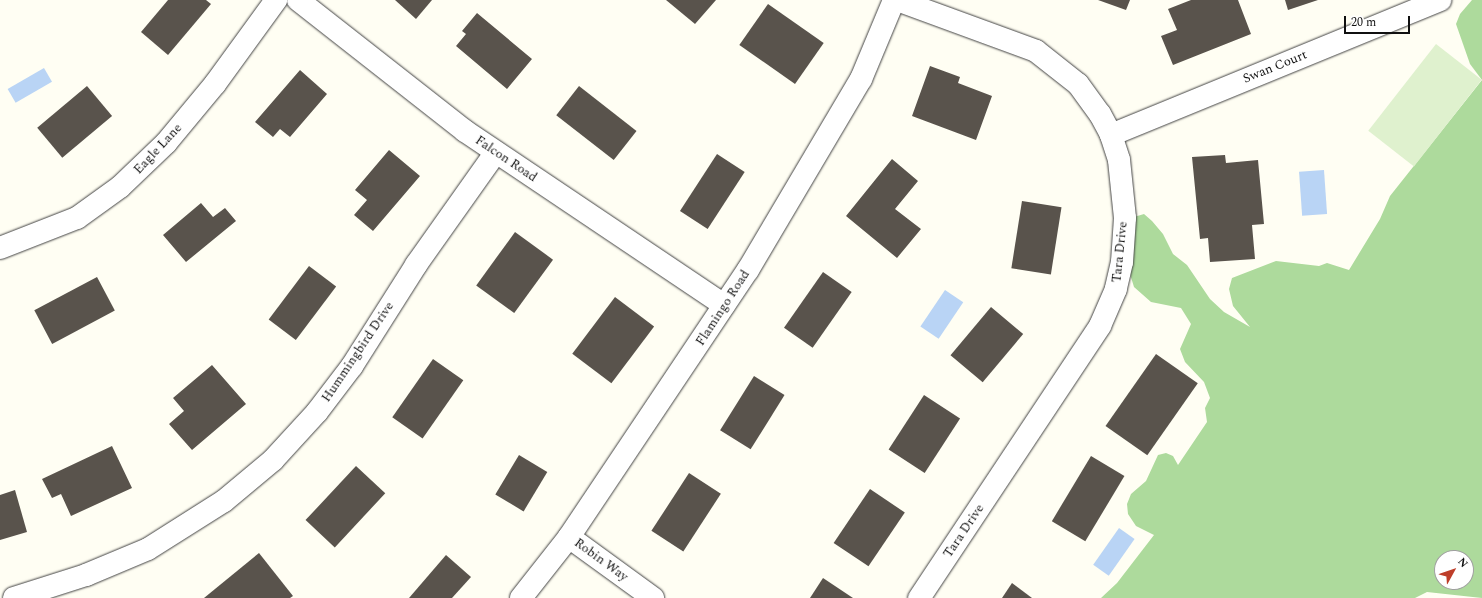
<!DOCTYPE html>
<html>
<head>
<meta charset="utf-8">
<style>
  body { margin:0 }
  #map { position:relative; width:1482px; height:598px; overflow:hidden; background:#fffef3; font-family:Spectral,serif }
  div>[style] { position:absolute }
  [style*='--x'] { left:calc(var(--x)*1px); top:calc(var(--y)*1px); width:calc(var(--w)*1px); rotate:calc(var(--a)*1deg) }
  .forest>* { inset:0; background:#adda9c }
  .pitch>* { inset:0; background:#dff1ce; transform-origin:0 0 }
  .water>* { inset:0; background:#b9d4f5; transform-origin:0 0 }
  .building>* { inset:0; background:#59534c; transform-origin:0 0 }
  .roads { filter:drop-shadow(0 0 1px #434343) drop-shadow(0 0 1px #434343) }
  .minor>* { height:22px; margin:-11px; padding:0 11px; transform-origin:11px; border-radius:11px; background:#fff }
  span { translate:-50% -50%; white-space:nowrap; text-align:center; line-height:1.15; -webkit-text-stroke:4px #fff; paint-order:stroke }
  .street-label { font-size:13px; color:#101010 }
  .north { position:absolute; left:1434px; top:550px; width:40px; height:40px; box-sizing:border-box; background:#fff; border:1px solid #9f9f9f; border-radius:50%; rotate:50deg; font-size:11px; font-weight:700; line-height:16px; text-align:center; color:#101010 }
  .north::after { content:''; display:block; margin:auto; width:14px; height:18px; background:#be3e2a; clip-path:polygon(50% 0,100% 100%,50% 72%,0 100%) }
  .scale { position:absolute; left:1344px; top:16px; width:66px; height:18px; box-sizing:border-box; border:2px solid #101010; border-top:0; padding-left:5px; font-size:12px; line-height:14px; white-space:nowrap; color:#101010; -webkit-text-stroke:3px #fff; paint-order:stroke }
</style>
</head>
<body>
<div id="map">
  <div class="forest">
    <div style="clip-path:polygon(1472px 0,1482px 0,1482px 80px,1470px 64px,1456px 24px,1460px 14px)"></div>
    <div style="clip-path:polygon(evenodd,1482px 80px,1482px 598px,1427px 592px,1415px 598px,1101px 598px,1117px 583px,1154px 535px,1136px 526px,1128px 514px,1127px 504px,1131px 494px,1146px 481px,1158px 455px,1166px 453px,1173px 456px,1178px 465px,1207px 422px,1205px 408px,1210px 398px,1204px 382px,1185px 362px,1180px 349px,1191px 324px,1181px 308px,1151px 302px,1134px 287px,1125px 258px,1134px 217px,1144px 214px,1152px 221px,1163px 234px,1173px 254px,1187px 265px,1210px 299px,1224px 312px,1250px 327px,1233px 306px,1229px 289px,1232px 278px,1276px 261px,1319px 266px,1327px 263px,1349px 270px,1380px 219px,1390px 196px,1482px 80px,1442px 558px,1466px 558px,1466px 582px,1442px 582px,1442px 558px)"></div>
  </div>
  <div class="pitch">
    <div style="left:1436px;top:44px;width:58px;height:110px;rotate:38deg"></div>
  </div>
  <div class="water">
    <div style="left:44px;top:68px;width:16px;height:42px;rotate:60deg"></div>
    <div style="left:1324px;top:170px;width:44px;height:25px;rotate:86deg"></div>
    <div style="left:945px;top:290px;width:22px;height:44px;rotate:34deg"></div>
    <div style="left:1119px;top:528px;width:19px;height:45px;rotate:35deg"></div>
  </div>
  <div class="building">
    <div style="clip-path:polygon(168px 0,206px 0,211px 4px,168px 55px,141px 32px)"></div>
    <div style="clip-path:polygon(395px 0,432px 0,416px 19px)"></div>
    <div style="clip-path:polygon(666px 0,716px 0,695px 24px)"></div>
    <div style="clip-path:polygon(1098px 0,1130px 0,1126px 10px)"></div>
    <div style="clip-path:polygon(1191px 0,1238px 0,1251px 34px,1173px 65px,1161px 36px,1177px 30px,1168px 9px)"></div>
    <div style="clip-path:polygon(1285px 0,1318px 0,1288px 10px)"></div>
    <div style="left:768px;top:4px;width:68px;height:50px;rotate:35deg"></div>
    <div style="clip-path:polygon(477px 13px,532px 59px,507px 89px,456px 46px,466px 34px,462px 31px)"></div>
    <div style="clip-path:polygon(930px 66px,960px 77px,958px 83px,992px 96px,976px 140px,912px 116px)"></div>
    <div style="clip-path:polygon(300px 70px,327px 94px,290px 137px,280px 129px,273px 137px,255px 122px)"></div>
    <div style="left:87px;top:86px;width:39px;height:65px;rotate:50deg"></div>
    <div style="left:579px;top:86px;width:73px;height:37px;rotate:38deg"></div>
    <div style="clip-path:polygon(389px 150px,420px 176px,373px 231px,354px 215px,367px 200px,355px 190px)"></div>
    <div style="left:717px;top:154px;width:33px;height:68px;rotate:33deg"></div>
    <div style="clip-path:polygon(1225px 155px,1226px 163px,1258px 160px,1264px 224px,1252px 225px,1255px 259px,1210px 262px,1208px 238px,1200px 239px,1192px 157px)"></div>
    <div style="clip-path:polygon(892px 159px,918px 181px,895px 209px,921px 229px,897px 258px,846px 216px)"></div>
    <div style="left:1022px;top:201px;width:40px;height:68px;rotate:9deg"></div>
    <div style="clip-path:polygon(201px 203px,213px 217px,225px 208px,236px 221px,186px 262px,163px 235px)"></div>
    <div style="left:515px;top:232px;width:47px;height:66px;rotate:36deg"></div>
    <div style="left:309px;top:266px;width:34px;height:67px;rotate:37deg"></div>
    <div style="left:823px;top:272px;width:35px;height:68px;rotate:35deg"></div>
    <div style="left:97px;top:277px;width:38px;height:71px;rotate:62deg"></div>
    <div style="left:615px;top:297px;width:49px;height:71px;rotate:37deg"></div>
    <div style="left:991px;top:307px;width:42px;height:63px;rotate:40deg"></div>
    <div style="left:1156px;top:354px;width:51px;height:88px;rotate:35deg"></div>
    <div style="left:433px;top:359px;width:37px;height:71px;rotate:35deg"></div>
    <div style="clip-path:polygon(212px 365px,246px 404px,192px 450px,169px 424px,184px 411px,173px 398px)"></div>
    <div style="left:754px;top:376px;width:36px;height:64px;rotate:32deg"></div>
    <div style="left:924px;top:395px;width:43px;height:65px;rotate:33deg"></div>
    <div style="clip-path:polygon(112px 446px,132px 488px,71px 516px,61px 494px,52px 498px,42px 479px)"></div>
    <div style="left:519px;top:455px;width:33px;height:46px;rotate:31deg"></div>
    <div style="left:1091px;top:456px;width:39px;height:76px;rotate:31deg"></div>
    <div style="left:356px;top:466px;width:40px;height:74px;rotate:43deg"></div>
    <div style="left:689px;top:473px;width:38px;height:69px;rotate:33deg"></div>
    <div style="left:870px;top:489px;width:42px;height:65px;rotate:34deg"></div>
    <div style="clip-path:polygon(15px 490px,27px 532px,0 540px,0 495px)"></div>
    <div style="clip-path:polygon(259px 553px,293px 596px,290px 598px,204px 598px)"></div>
    <div style="clip-path:polygon(446px 555px,471px 577px,452px 598px,409px 598px)"></div>
    <div style="clip-path:polygon(823px 578px,853px 598px,810px 598px)"></div>
    <div style="clip-path:polygon(1012px 583px,1032px 598px,1002px 598px)"></div>
  </div>
  <div class="roads">
    <div class="minor">
      <div style="--x:298;--y:0;--w:212;--a:38.1"></div>
      <div style="--x:465;--y:131;--w:312;--a:33.9"></div>
      <div style="--x:897;--y:0;--w:148;--a:20.1"></div>
      <div style="--x:1036;--y:51;--w:53;--a:38.2"></div>
      <div style="--x:1078;--y:84;--w:37;--a:54"></div>
      <div style="--x:1100;--y:114;--w:24;--a:62"></div>
      <div style="--x:1111;--y:135;--w:26;--a:72"></div>
      <div style="--x:1119;--y:160;--w:58;--a:84.1"></div>
      <div style="--x:1125;--y:218;--w:44;--a:93.9"></div>
      <div style="--x:1122;--y:262;--w:28;--a:103"></div>
      <div style="--x:1116;--y:289;--w:40;--a:113.4"></div>
      <div style="--x:1100;--y:326;--w:327;--a:123.6"></div>
      <div style="--x:1111;--y:135;--w:356;--a:-22.3"></div>
      <div style="--x:0;--y:248;--w:83;--a:-21.3"></div>
      <div style="--x:77;--y:218;--w:53;--a:-35.8"></div>
      <div style="--x:120;--y:187;--w:64;--a:-43.7"></div>
      <div style="--x:166;--y:143;--w:77;--a:-50.3"></div>
      <div style="--x:215;--y:84;--w:104;--a:-54"></div>
      <div style="--x:569;--y:537;--w:104;--a:36"></div>
      <div style="--x:14;--y:598;--w:76;--a:-17.7"></div>
      <div style="--x:86;--y:575;--w:67;--a:-22.8"></div>
      <div style="--x:148;--y:549;--w:90;--a:-32.3"></div>
      <div style="--x:224;--y:501;--w:64;--a:-39.9"></div>
      <div style="--x:273;--y:460;--w:65;--a:-47.5"></div>
      <div style="--x:317;--y:412;--w:58;--a:-52.7"></div>
      <div style="--x:352;--y:366;--w:120;--a:-57.6"></div>
      <div style="--x:416;--y:265;--w:138;--a:-54.7"></div>
      <div style="--x:521;--y:598;--w:78;--a:-51.8"></div>
      <div style="--x:569;--y:537;--w:321;--a:-56.2"></div>
      <div style="--x:748;--y:270;--w:222;--a:-59.4"></div>
      <div style="--x:861;--y:79;--w:86;--a:-67.3"></div>
    </div>
  </div>
  <div class="street-label">
    <span style="left:1275px;top:67px;rotate:-22deg">Swan Court</span>
    <span style="left:158px;top:149px;rotate:-47deg">Eagle Lane</span>
    <span style="left:506px;top:159px;rotate:34deg">Falcon Road</span>
    <span style="left:1120px;top:252px;rotate:-84deg">Tara Drive</span>
    <span style="left:723px;top:308px;rotate:-57deg">Flamingo Road</span>
    <span style="left:358px;top:352px;rotate:-56deg">Hummingbird Drive</span>
    <span style="left:964px;top:531px;rotate:-56deg">Tara Drive</span>
    <span style="left:601px;top:560px;rotate:36deg">Robin Way</span>
  </div>
  <div class="north">N</div>
  <div class="scale">20 m</div>
</div>
</body>
</html>
